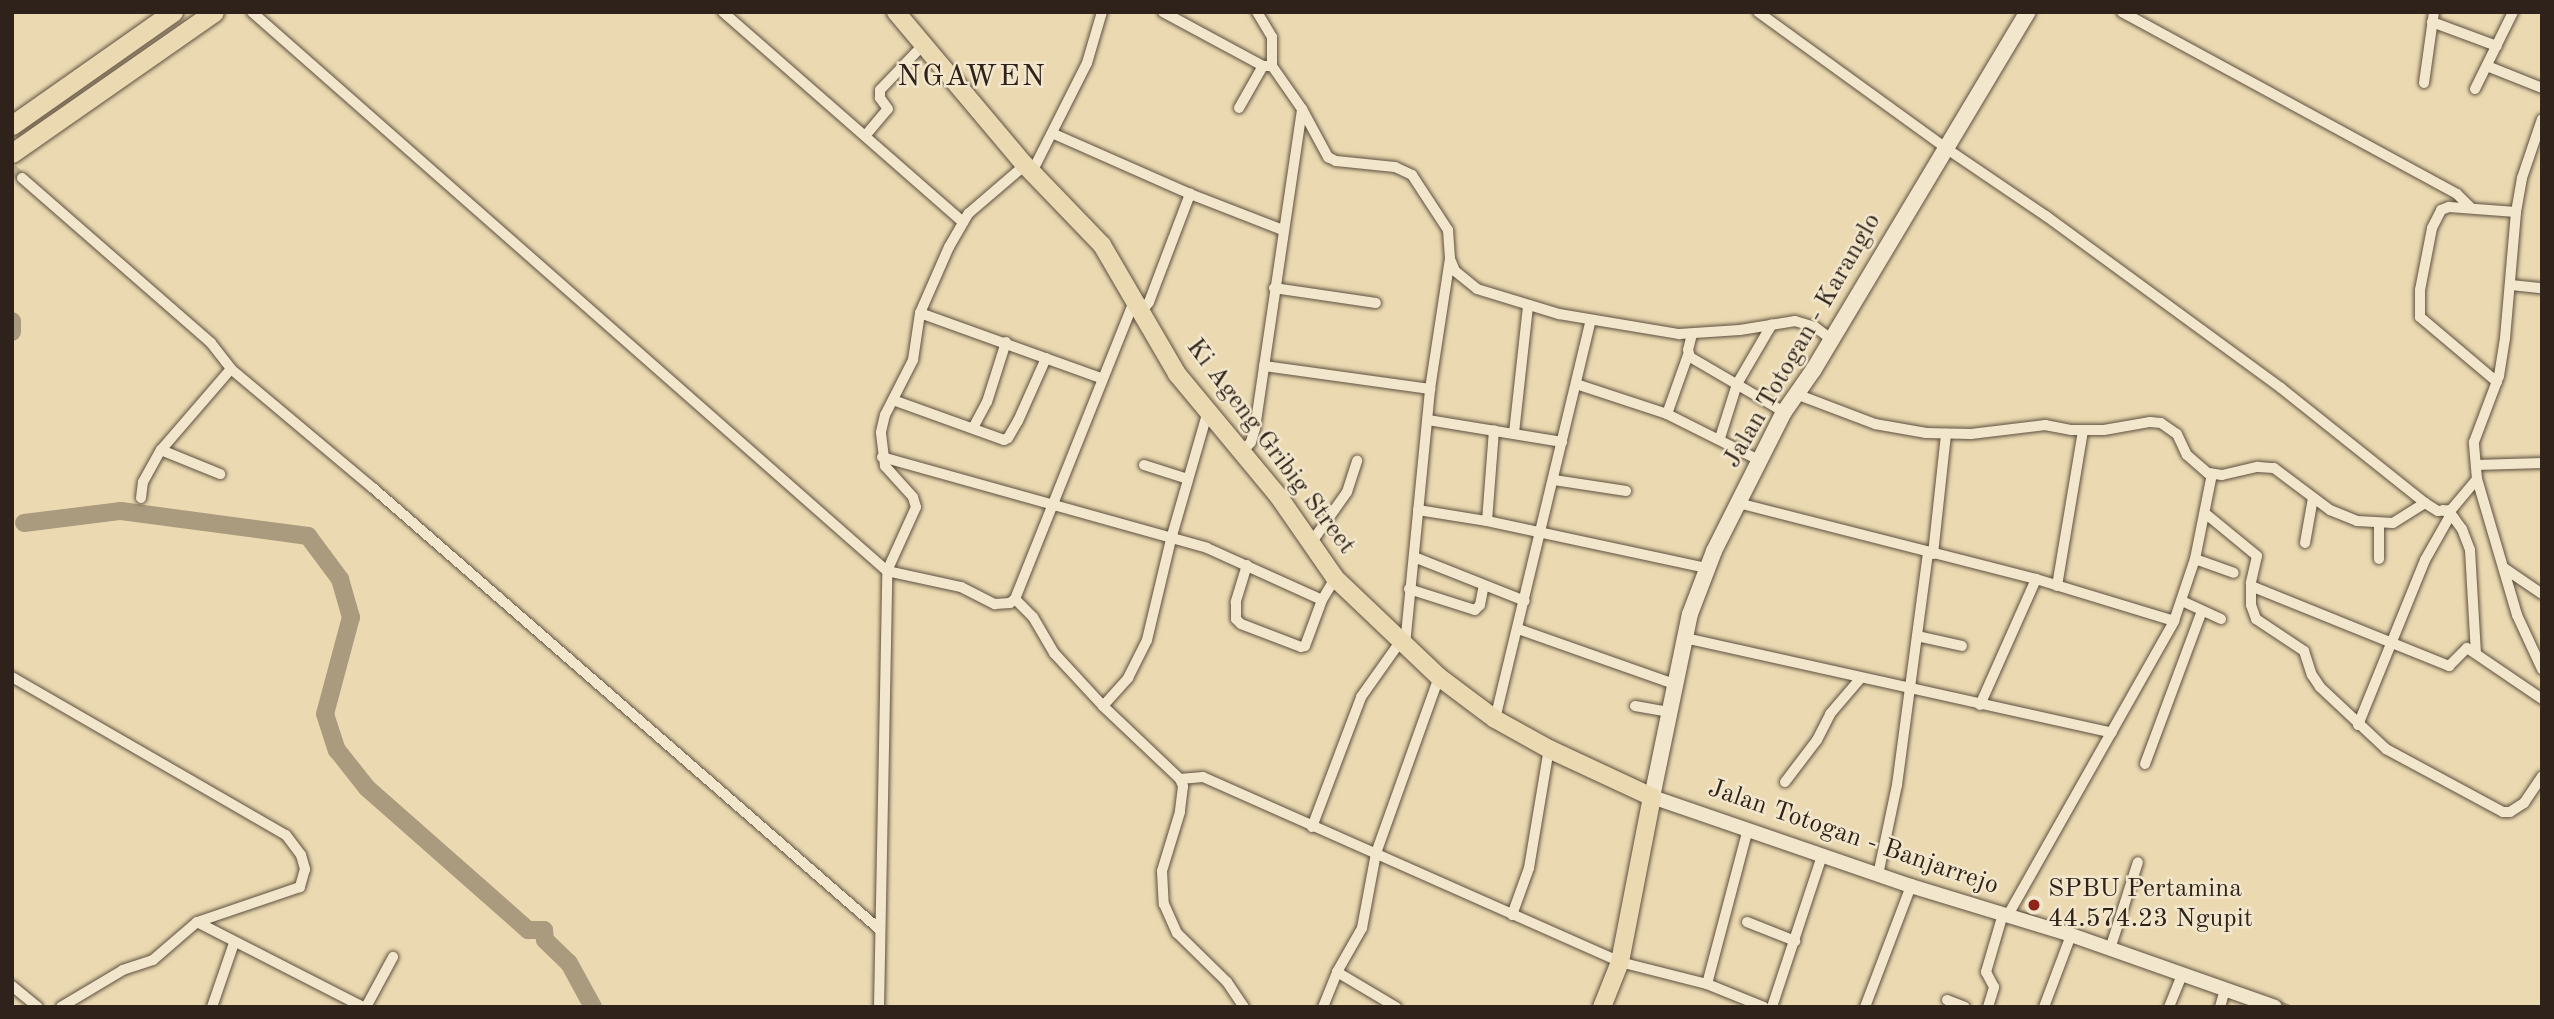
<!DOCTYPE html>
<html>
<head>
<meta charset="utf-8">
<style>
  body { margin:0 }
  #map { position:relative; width:2554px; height:1019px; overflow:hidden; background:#ebdab1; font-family:"Old Standard TT",serif }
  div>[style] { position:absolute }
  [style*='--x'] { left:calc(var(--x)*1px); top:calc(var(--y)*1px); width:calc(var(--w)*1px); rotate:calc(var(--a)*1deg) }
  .stream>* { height:2.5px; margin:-1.25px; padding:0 1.25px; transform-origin:1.25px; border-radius:1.25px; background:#ab9b7e }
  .river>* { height:18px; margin:-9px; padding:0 9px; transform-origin:9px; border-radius:9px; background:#ab9b7e }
  .minor-tunnel>* { height:10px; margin-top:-5px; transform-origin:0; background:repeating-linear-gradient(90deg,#c5b593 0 10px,transparent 0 15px) }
  .roads { filter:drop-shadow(0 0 2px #5e5040) drop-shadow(0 0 2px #5e5040) }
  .minor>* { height:10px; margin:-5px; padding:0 5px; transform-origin:5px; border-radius:5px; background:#f2e7cc }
  .tertiary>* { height:14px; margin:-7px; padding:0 7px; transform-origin:7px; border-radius:7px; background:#f2e7cc }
  .secondary>* { height:16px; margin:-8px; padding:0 8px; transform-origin:8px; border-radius:8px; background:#f2e7cc }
  .primary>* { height:18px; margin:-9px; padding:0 9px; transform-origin:9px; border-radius:9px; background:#ebdab1 }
  .motorway>* { height:19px; margin:-9.5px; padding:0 9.5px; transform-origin:9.5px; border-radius:9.5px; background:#ebdab1 }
  .dots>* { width:19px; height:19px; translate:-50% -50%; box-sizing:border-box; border:4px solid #f2e7cc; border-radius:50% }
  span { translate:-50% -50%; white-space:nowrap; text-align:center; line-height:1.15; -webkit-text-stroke:5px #f2e7cc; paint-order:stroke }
  .street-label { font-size:26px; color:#2f221a }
  .poi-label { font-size:26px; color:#2f221a }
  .left { translate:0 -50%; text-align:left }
  .quarter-label { font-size:30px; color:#2f221a; letter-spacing:2px }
  .frame { position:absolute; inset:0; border:14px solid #2f221a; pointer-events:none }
</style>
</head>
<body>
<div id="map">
  <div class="stream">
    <div style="--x:2021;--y:912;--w:16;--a:18"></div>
    <div style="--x:2277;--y:1001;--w:17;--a:21"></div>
  </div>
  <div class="river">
    <div style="--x:12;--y:321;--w:11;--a:90"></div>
    <div style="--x:24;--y:523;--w:98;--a:-7.1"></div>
    <div style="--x:121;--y:511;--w:189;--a:7.6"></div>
    <div style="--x:308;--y:536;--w:54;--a:53.3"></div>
    <div style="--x:340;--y:579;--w:40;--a:74"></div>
    <div style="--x:351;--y:617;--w:100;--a:105"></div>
    <div style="--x:325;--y:714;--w:38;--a:72"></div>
    <div style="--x:337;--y:750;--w:48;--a:51.7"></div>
    <div style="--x:367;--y:788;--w:215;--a:41.4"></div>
    <div style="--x:528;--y:930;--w:16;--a:0"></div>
    <div style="--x:544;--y:930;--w:10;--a:84"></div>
    <div style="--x:545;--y:940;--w:33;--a:44"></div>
    <div style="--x:569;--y:963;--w:50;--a:61.4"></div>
  </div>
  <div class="minor-tunnel">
    <div style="--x:12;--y:169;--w:13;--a:42"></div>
  </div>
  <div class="roads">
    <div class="minor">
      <div style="--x:252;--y:12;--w:846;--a:41.36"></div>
      <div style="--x:887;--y:571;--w:76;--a:12.2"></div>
      <div style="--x:961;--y:587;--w:38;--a:27"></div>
      <div style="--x:995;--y:604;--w:15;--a:-4"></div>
      <div style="--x:1010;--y:603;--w:6;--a:-39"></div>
      <div style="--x:1015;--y:599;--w:25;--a:45"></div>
      <div style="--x:1033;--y:617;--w:42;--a:59.7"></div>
      <div style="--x:1054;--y:653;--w:72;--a:47.2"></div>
      <div style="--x:1103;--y:706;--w:106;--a:43.5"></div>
      <div style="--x:1180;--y:779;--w:8;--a:67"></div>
      <div style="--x:1183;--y:786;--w:26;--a:97"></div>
      <div style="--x:1180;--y:812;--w:62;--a:107"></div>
      <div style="--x:1162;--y:871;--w:33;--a:87"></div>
      <div style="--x:1164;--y:904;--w:32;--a:66"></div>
      <div style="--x:1177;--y:933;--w:70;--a:44.4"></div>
      <div style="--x:1227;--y:982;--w:30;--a:56"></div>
      <div style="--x:723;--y:12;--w:319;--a:41.2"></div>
      <div style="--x:1163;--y:12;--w:114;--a:28.4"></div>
      <div style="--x:1263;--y:66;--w:9;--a:0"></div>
      <div style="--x:1257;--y:12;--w:29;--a:59"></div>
      <div style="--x:1272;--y:37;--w:29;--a:90"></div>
      <div style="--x:1272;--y:66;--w:52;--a:55.1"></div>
      <div style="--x:1302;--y:109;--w:55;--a:61.6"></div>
      <div style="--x:1328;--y:157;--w:9;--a:27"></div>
      <div style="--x:1336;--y:161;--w:59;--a:5.8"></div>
      <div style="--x:1395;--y:167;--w:19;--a:25"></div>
      <div style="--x:1412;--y:175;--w:66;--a:56.8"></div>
      <div style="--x:1448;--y:230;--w:29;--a:86"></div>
      <div style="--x:1450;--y:259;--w:13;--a:67"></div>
      <div style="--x:1455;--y:271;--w:28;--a:39"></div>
      <div style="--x:1477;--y:289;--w:86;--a:17"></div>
      <div style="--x:1559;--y:314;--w:122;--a:9.5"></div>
      <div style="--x:1679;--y:334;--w:61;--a:-3.8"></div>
      <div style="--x:1740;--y:330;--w:56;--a:-9.3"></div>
      <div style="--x:1795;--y:321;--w:21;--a:17"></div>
      <div style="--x:1815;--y:327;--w:20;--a:37"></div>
      <div style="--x:1758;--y:12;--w:233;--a:35.9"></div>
      <div style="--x:1947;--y:149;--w:120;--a:34.1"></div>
      <div style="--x:2046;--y:216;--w:291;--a:36.2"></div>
      <div style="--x:2281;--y:388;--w:184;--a:38.6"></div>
      <div style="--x:2122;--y:12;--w:381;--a:28.5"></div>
      <div style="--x:2457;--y:194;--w:20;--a:45"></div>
      <div style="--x:2432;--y:22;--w:69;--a:20.3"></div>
      <div style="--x:2487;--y:66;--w:59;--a:21.8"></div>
      <div style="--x:2424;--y:83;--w:72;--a:-82"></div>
      <div style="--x:2475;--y:89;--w:86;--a:-63.7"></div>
      <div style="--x:1239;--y:108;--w:48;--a:-60.3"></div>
      <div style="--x:1054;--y:134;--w:149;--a:23.8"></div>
      <div style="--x:1190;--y:194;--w:100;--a:21.2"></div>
      <div style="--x:865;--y:136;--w:35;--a:-50"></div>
      <div style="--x:888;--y:109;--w:14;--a:-126"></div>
      <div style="--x:880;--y:98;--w:8;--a:-90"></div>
      <div style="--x:880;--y:90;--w:61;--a:-46.3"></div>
      <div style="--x:1032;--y:172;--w:122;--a:-63.2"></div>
      <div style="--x:1087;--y:63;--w:53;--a:-73.6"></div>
      <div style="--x:22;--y:178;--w:251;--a:41.1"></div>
      <div style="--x:211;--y:343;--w:33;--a:52"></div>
      <div style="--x:231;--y:369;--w:185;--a:40"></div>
      <div style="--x:373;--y:488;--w:671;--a:41.07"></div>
      <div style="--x:2511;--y:285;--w:31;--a:6"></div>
      <div style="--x:1274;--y:288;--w:103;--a:8.4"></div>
      <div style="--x:1142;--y:311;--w:11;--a:-52"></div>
      <div style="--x:1149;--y:302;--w:116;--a:-69.2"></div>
      <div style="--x:920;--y:313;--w:192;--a:19.8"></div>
      <div style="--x:1692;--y:334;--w:16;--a:104"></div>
      <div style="--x:1688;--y:350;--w:7;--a:74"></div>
      <div style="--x:1690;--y:357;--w:109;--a:30.3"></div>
      <div style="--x:1264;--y:366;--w:168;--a:7.9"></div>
      <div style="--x:2497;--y:382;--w:101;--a:-139.8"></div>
      <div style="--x:2420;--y:317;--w:27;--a:-90"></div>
      <div style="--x:2420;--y:290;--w:63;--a:-79"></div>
      <div style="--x:2432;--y:228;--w:20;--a:-63"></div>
      <div style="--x:2441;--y:210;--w:9;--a:-21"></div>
      <div style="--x:2449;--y:207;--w:67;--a:4.3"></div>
      <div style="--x:1576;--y:384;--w:96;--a:18.2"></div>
      <div style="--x:1667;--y:414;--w:103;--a:26.6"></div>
      <div style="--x:1796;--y:394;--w:85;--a:20.8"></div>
      <div style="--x:1875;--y:424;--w:52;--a:10"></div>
      <div style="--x:1926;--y:433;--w:45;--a:1.3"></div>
      <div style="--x:1971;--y:434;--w:75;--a:-6.9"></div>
      <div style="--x:2045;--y:425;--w:26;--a:11"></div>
      <div style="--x:2071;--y:430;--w:33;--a:0"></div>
      <div style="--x:2104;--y:430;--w:47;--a:-9.9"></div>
      <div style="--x:2150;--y:422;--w:11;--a:5"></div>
      <div style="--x:2161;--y:423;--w:19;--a:35"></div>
      <div style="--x:2177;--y:434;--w:23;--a:65"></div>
      <div style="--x:2187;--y:455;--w:28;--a:41"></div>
      <div style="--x:2208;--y:473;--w:14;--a:8"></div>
      <div style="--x:2222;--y:475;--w:37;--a:-13"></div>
      <div style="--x:2258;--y:467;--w:16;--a:4"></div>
      <div style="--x:2274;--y:468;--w:70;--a:36.9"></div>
      <div style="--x:2330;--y:510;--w:29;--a:22"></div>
      <div style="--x:2357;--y:521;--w:36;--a:3"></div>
      <div style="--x:2393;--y:523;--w:38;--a:-32"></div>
      <div style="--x:2425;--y:503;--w:15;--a:32"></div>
      <div style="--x:2438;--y:511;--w:13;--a:-4"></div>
      <div style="--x:2451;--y:510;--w:40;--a:-50"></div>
      <div style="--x:2477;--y:479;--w:37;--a:-95"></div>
      <div style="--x:2474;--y:442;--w:71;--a:-69.3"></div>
      <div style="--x:2499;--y:376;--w:38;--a:-81"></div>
      <div style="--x:2505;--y:338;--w:126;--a:-85"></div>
      <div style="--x:2516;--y:212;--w:35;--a:-80"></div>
      <div style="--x:2522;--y:178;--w:62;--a:-71.3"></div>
      <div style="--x:893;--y:400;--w:118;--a:19.8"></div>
      <div style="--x:1004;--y:440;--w:4;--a:-27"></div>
      <div style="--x:1008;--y:438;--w:20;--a:-60"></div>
      <div style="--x:1018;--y:421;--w:69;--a:-66"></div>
      <div style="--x:1667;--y:414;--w:63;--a:-70.4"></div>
      <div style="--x:1428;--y:420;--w:136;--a:9.3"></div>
      <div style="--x:973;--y:428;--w:30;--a:-62"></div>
      <div style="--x:987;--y:402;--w:63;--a:-72.4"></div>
      <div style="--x:1514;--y:433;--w:128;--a:-83.7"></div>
      <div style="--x:1720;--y:438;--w:57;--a:-72.5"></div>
      <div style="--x:1737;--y:384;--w:69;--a:-59.7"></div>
      <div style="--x:161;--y:450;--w:64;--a:22.1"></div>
      <div style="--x:1242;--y:452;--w:13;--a:-48"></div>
      <div style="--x:1251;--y:442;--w:15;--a:-74"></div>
      <div style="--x:1255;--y:428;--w:322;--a:-81.6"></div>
      <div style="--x:882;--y:457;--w:337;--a:15.6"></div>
      <div style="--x:1207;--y:548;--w:126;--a:24.3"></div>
      <div style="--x:1144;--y:465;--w:46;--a:17.7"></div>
      <div style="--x:2476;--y:465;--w:66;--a:-1.7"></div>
      <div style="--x:2477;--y:479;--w:142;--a:73.6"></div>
      <div style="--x:2517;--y:615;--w:60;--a:65.2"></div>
      <div style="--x:1554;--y:480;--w:73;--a:8.7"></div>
      <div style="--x:141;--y:498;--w:16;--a:-83"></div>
      <div style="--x:143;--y:482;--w:37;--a:-61"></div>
      <div style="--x:161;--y:450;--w:107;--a:-49.2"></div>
      <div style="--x:1738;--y:503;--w:308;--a:14.3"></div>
      <div style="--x:2036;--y:579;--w:144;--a:16.9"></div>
      <div style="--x:1418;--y:510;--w:70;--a:9.1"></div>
      <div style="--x:1487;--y:521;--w:225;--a:12.1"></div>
      <div style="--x:2206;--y:514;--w:66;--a:39.5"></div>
      <div style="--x:2257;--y:556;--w:28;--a:103"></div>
      <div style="--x:2251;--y:583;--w:22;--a:90"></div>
      <div style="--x:2251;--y:605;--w:15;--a:70"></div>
      <div style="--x:2256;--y:619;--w:58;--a:33.7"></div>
      <div style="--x:2304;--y:651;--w:25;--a:72"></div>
      <div style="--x:2312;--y:675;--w:14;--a:56"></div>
      <div style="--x:2320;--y:687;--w:91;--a:43.2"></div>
      <div style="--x:2386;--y:749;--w:133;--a:28.3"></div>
      <div style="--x:2503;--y:812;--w:7;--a:0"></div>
      <div style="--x:2510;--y:812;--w:17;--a:-33"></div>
      <div style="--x:2524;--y:803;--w:32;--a:-56"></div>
      <div style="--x:2451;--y:514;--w:19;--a:54"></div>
      <div style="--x:2462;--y:529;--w:22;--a:69"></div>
      <div style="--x:2470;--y:550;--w:103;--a:86.7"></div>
      <div style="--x:1487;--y:521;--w:91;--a:-85.6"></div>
      <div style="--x:1311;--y:543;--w:62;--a:-54.8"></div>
      <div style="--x:1347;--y:492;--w:33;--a:-72"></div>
      <div style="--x:2305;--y:543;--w:46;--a:-79.9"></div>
      <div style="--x:1933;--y:554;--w:121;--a:-83.8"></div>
      <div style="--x:1414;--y:557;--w:119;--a:21.6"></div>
      <div style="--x:2195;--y:559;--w:41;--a:19.7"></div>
      <div style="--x:2379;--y:559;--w:35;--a:-90"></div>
      <div style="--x:1247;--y:565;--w:39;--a:107"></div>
      <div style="--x:1236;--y:602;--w:17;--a:90"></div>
      <div style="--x:1236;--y:619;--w:7;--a:45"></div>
      <div style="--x:1241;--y:624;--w:64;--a:21"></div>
      <div style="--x:1301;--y:647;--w:4;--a:-14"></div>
      <div style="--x:1305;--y:646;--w:49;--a:-69.7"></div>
      <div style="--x:1322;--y:600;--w:26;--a:-59"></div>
      <div style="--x:2504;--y:568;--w:46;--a:34.4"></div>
      <div style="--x:2057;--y:586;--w:157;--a:-80.5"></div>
      <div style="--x:2251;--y:586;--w:214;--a:22"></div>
      <div style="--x:2449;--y:666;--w:25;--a:-45"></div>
      <div style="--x:2467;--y:648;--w:91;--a:34.2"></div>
      <div style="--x:1409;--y:589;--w:69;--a:17.7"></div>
      <div style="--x:1475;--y:610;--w:7;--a:-45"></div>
      <div style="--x:1480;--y:605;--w:20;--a:-79"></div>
      <div style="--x:1015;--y:599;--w:323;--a:-68.2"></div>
      <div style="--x:2182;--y:601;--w:43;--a:24.8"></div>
      <div style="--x:1518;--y:629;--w:165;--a:19.4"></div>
      <div style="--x:1917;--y:636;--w:46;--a:12.5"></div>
      <div style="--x:1685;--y:638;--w:437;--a:12.5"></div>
      <div style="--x:1405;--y:645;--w:257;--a:-84.4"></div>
      <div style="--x:1430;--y:389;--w:132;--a:-81.3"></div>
      <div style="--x:12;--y:677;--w:316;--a:30"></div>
      <div style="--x:286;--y:835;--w:25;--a:53"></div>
      <div style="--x:301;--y:855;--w:15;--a:74"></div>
      <div style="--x:305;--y:869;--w:19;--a:106"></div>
      <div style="--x:300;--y:887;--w:109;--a:161.2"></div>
      <div style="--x:197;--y:922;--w:58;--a:139.2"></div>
      <div style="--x:153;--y:960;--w:32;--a:162"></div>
      <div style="--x:123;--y:970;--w:72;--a:149.2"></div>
      <div style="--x:1980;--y:705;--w:138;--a:-66"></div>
      <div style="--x:1103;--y:706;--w:38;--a:-48"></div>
      <div style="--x:1128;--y:678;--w:42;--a:-63.4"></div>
      <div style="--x:1147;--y:640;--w:104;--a:-76.6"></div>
      <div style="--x:1171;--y:539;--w:130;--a:-73.9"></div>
      <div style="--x:1635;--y:706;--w:34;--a:10"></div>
      <div style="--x:1495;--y:719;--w:410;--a:-76.5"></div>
      <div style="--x:2358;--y:725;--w:178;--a:-67.9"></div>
      <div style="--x:2425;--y:560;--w:53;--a:-60.5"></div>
      <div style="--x:2451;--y:514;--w:9;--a:-153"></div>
      <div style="--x:2145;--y:764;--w:163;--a:-69.6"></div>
      <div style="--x:1180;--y:779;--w:23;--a:-5"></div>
      <div style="--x:1203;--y:777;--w:456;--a:23.9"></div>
      <div style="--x:1620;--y:962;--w:90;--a:14.2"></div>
      <div style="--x:1707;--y:984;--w:61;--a:22"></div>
      <div style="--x:1785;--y:782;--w:53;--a:-52.7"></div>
      <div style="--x:1817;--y:740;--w:29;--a:-63"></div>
      <div style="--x:1830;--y:714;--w:46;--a:-49.4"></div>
      <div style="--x:1312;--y:827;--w:139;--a:-69.3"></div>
      <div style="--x:1361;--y:697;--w:67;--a:-54.7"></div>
      <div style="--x:1878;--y:875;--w:92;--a:-78.1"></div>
      <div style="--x:1897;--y:785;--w:235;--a:-82.4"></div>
      <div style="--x:1512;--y:915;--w:50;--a:-70.1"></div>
      <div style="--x:1529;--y:868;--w:121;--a:-80.5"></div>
      <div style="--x:2008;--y:915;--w:338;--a:-60.5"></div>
      <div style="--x:2174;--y:621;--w:65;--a:-71.3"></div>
      <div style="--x:2195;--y:559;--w:87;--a:-78.7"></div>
      <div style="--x:197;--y:922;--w:186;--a:27.1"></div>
      <div style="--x:1747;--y:922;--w:52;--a:21.6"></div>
      <div style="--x:2110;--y:949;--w:91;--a:-72.2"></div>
      <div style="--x:1337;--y:972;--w:69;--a:30.7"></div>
      <div style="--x:1707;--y:984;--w:160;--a:-75.2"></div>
      <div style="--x:12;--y:986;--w:33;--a:39"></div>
      <div style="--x:1947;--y:1000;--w:19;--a:21"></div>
      <div style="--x:212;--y:1007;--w:68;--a:-71"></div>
      <div style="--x:366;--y:1007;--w:57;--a:-61.6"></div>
      <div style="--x:879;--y:1007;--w:436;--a:-88.9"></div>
      <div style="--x:887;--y:571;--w:70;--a:-65.6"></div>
      <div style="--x:916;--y:507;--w:10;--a:-107"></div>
      <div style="--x:913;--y:497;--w:42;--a:-132.1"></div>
      <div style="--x:885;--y:466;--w:34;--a:-97"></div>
      <div style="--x:881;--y:432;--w:17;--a:-77"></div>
      <div style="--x:885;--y:415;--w:62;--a:-63"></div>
      <div style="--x:913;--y:360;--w:48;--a:-81.5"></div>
      <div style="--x:920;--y:313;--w:72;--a:-66.3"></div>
      <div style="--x:949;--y:247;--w:39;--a:-60"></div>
      <div style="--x:969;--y:213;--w:74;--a:-40.6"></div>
      <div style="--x:1323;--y:1007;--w:38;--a:-68"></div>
      <div style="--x:1337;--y:972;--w:51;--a:-60.4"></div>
      <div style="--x:1362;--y:928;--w:76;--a:-79.4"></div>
      <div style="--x:1376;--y:853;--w:187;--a:-70.3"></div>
      <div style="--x:1772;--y:1007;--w:159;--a:-71.7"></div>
      <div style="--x:1865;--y:1007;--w:129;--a:-69.2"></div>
      <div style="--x:1988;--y:1007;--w:21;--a:-73"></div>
      <div style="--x:1994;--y:987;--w:17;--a:-118"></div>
      <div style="--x:1986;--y:972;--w:60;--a:-73.7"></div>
      <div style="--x:2044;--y:1007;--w:77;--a:-69.4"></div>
      <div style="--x:2169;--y:1007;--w:35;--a:-68"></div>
      <div style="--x:2220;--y:1007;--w:18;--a:-74"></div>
    </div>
    <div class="tertiary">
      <div style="--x:1652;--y:797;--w:274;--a:19"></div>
      <div style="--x:1911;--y:886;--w:167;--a:17"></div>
      <div style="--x:2071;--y:935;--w:216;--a:19.4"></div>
    </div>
    <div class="secondary">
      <div style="--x:1652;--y:797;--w:187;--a:-78.3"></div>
      <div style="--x:1690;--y:614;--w:67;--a:-69.1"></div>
      <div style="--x:1714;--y:551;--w:156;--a:-63.3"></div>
      <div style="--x:1784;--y:412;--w:52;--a:-55.1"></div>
      <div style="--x:1814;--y:369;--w:416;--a:-59.1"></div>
    </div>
    <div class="primary">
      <div style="--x:896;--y:12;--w:200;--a:49.9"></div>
      <div style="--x:1025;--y:165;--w:111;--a:46.1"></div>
      <div style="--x:1102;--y:245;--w:149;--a:59.8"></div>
      <div style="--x:1177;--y:374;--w:160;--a:50.3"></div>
      <div style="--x:1279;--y:497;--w:98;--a:55.3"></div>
      <div style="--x:1335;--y:578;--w:144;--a:43.6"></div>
      <div style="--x:1439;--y:677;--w:70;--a:36.9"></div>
      <div style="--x:1495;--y:719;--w:62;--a:29.1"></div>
      <div style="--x:1549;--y:749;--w:114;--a:25"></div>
      <div style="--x:1652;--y:797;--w:168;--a:101"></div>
      <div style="--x:1620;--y:962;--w:48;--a:111.8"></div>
    </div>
    <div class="motorway">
      <div style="--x:12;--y:125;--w:197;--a:-35.1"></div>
      <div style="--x:12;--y:153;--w:246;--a:-34.9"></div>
    </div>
  </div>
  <div class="dots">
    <div style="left:2034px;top:905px;background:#8f2418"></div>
  </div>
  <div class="street-label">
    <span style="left:1803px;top:341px;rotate:-60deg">Jalan Totogan - Karanglo</span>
    <span style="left:1270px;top:447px;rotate:53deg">Ki Ageng Gribig Street</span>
    <span style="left:1853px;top:838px;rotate:19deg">Jalan Totogan - Banjarrejo</span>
  </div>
  <div class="poi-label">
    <span class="left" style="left:2048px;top:905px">SPBU Pertamina<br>44.574.23 Ngupit</span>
  </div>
  <div class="quarter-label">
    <span style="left:972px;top:77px">NGAWEN</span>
  </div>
  <div class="frame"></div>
</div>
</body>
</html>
